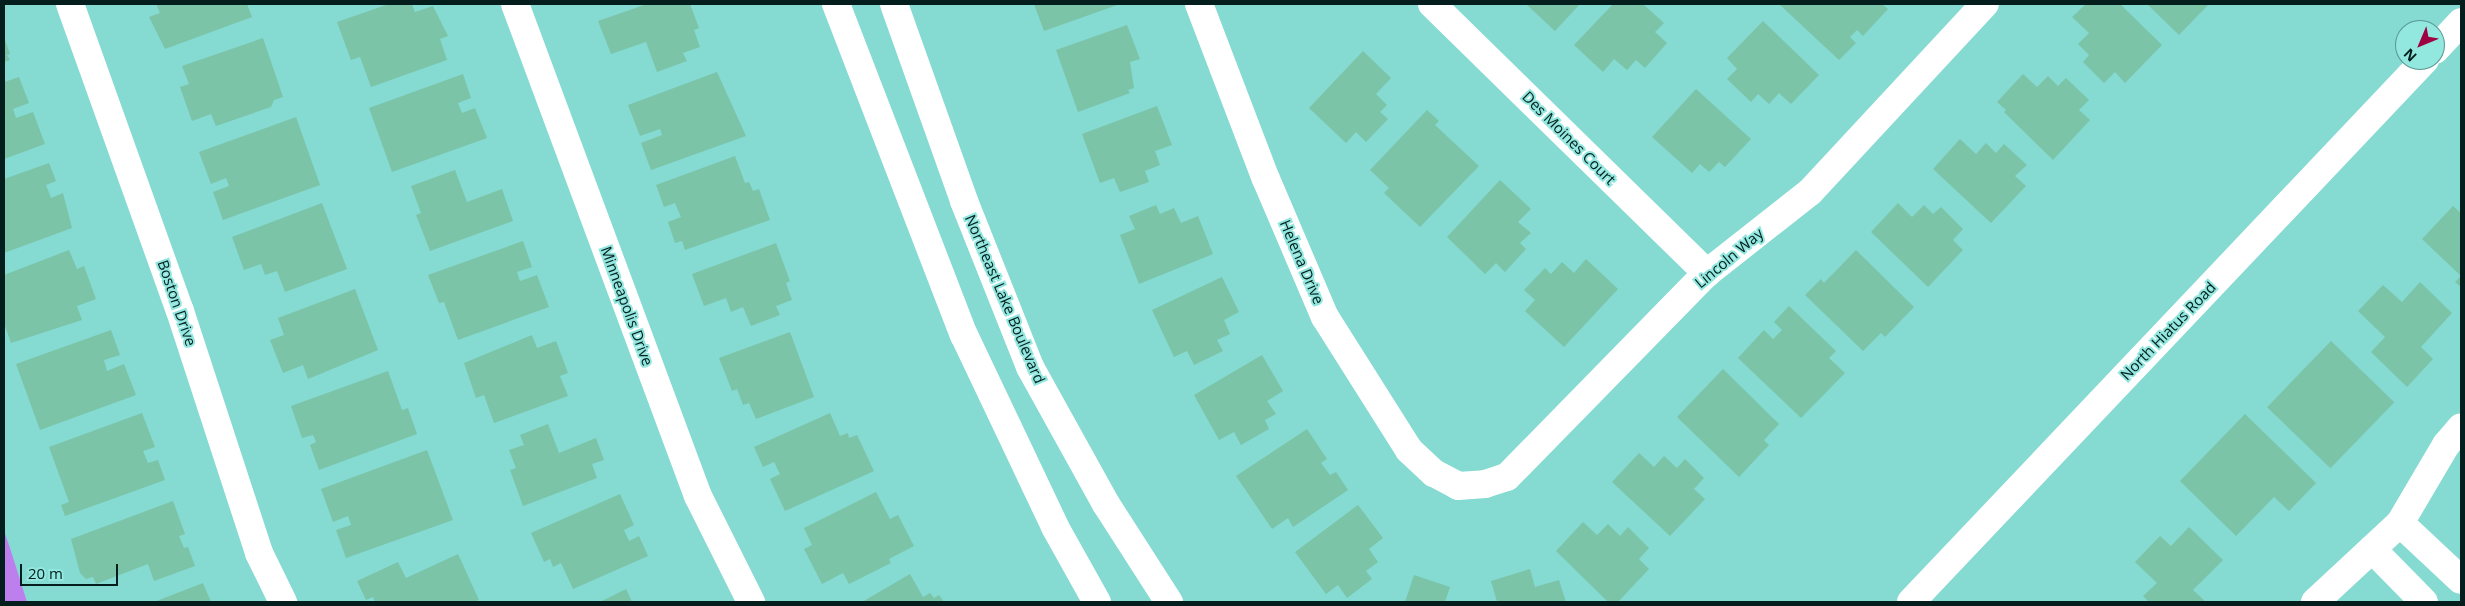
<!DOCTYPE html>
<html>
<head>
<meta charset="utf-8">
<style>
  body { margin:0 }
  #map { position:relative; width:2465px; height:606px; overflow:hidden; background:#85dad2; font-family:"Open Sans",sans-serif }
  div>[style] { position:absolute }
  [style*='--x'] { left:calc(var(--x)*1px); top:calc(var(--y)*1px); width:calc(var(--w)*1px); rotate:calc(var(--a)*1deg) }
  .water>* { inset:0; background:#bc7fed }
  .building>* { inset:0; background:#7bc4a8; transform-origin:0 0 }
  .minor>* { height:28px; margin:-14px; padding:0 14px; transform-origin:14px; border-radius:14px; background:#fff }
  span { translate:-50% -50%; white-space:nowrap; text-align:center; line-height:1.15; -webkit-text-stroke:4px #92e7df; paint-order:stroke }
  .street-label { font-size:15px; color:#031e1c }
  .frame { position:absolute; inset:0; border:5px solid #031e1c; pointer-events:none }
  .north { position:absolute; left:2395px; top:20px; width:50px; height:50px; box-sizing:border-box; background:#92e7df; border:1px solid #599791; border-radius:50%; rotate:225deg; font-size:14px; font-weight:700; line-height:20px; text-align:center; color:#031e1c }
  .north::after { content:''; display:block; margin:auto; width:18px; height:22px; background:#9f0042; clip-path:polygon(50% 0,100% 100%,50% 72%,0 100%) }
  .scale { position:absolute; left:20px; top:564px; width:98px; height:22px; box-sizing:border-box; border:2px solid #031e1c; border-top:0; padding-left:6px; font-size:15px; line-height:18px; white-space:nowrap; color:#031e1c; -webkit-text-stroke:4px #92e7df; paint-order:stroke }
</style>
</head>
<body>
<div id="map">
  <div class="water">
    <div style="clip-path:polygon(4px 531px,10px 548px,27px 602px,4px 602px)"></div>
  </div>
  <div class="building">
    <div style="clip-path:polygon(156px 4px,247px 4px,252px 17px,165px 49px,149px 17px,160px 13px)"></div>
    <div style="clip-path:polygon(389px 4px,412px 4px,415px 12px,433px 6px,448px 36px,440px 39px,447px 60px,371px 87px,360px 57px,351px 60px,337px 22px)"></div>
    <div style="clip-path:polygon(647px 4px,690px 4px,699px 28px,694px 30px,700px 47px,683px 53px,687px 61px,657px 72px,646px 42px,611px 54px,598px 21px)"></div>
    <div style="clip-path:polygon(1034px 4px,1120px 4px,1044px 31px)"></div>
    <div style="clip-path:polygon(1526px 4px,1580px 4px,1555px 31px)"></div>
    <div style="clip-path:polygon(1613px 4px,1643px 4px,1664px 23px,1655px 32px,1667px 43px,1645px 68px,1636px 60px,1627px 70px,1614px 59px,1603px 72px,1574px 45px)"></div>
    <div style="clip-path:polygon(1779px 4px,1882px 4px,1888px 9px,1863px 36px,1857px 30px,1850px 37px,1856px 43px,1839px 60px)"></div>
    <div style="clip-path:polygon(2086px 4px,2120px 4px,2162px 45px,2125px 83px,2115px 72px,2104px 83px,2083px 62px,2089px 55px,2078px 44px,2089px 33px,2072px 17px)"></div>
    <div style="clip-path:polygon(2147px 4px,2209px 4px,2179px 35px)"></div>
    <div style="clip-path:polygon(1763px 21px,1819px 75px,1791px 104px,1779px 93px,1769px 104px,1758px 94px,1751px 102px,1727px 79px,1737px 69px,1727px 58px)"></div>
    <div style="clip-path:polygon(1127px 25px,1140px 59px,1130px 62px,1134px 88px,1128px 90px,1130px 93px,1078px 112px,1056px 50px)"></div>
    <div style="clip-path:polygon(4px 37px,10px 54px,7px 55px,10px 60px,4px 62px)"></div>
    <div style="clip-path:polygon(263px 38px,283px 97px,274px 100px,271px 107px,216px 126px,211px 114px,192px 121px,180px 87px,189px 84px,182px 66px)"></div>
    <div style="clip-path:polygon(1363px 51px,1391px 78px,1376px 94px,1387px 105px,1380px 112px,1388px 119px,1366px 142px,1356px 132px,1346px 143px,1309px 108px)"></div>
    <div style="clip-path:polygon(717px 72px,746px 136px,651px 170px,641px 143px,662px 135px,660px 129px,640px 136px,628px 105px)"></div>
    <div style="clip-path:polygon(463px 74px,471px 98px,458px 103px,462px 113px,475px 108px,487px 138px,392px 172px,369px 108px)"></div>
    <div style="clip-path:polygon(2023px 74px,2037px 87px,2048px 76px,2058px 86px,2066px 78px,2089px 100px,2079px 110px,2090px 120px,2053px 160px,2004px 112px,2006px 110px,1997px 102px)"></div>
    <div style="clip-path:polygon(19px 77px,29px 103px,13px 109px,16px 118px,33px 112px,45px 144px,4px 159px,4px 82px)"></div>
    <div style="clip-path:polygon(1696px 89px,1751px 139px,1725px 167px,1719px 162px,1709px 172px,1700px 164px,1692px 173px,1652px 137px)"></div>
    <div style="clip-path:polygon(1157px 106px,1172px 145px,1155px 151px,1160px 165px,1145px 171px,1149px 182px,1120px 192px,1114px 178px,1100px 183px,1082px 134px)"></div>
    <div style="clip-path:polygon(1427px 110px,1439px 121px,1435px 125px,1479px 166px,1420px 227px,1384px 193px,1389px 188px,1370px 170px)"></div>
    <div style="clip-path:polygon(296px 117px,320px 185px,223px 220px,213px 192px,229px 186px,226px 178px,211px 184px,199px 152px)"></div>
    <div style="clip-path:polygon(1960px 139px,1976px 154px,1986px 143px,1996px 153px,2004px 144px,2027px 165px,2015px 176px,2026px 186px,1991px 223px,1933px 169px)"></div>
    <div style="clip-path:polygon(735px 156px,745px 183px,749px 182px,753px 191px,759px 189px,770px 220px,685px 250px,682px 241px,675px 243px,668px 222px,681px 217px,675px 203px,664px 207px,656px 185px)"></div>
    <div style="clip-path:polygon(49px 163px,56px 181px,46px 185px,51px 198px,63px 193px,72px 228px,4px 253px,4px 179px)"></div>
    <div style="clip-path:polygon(455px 170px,467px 202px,502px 189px,513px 221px,430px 251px,416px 215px,421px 213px,411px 186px)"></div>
    <div style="clip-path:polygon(1500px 180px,1531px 209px,1518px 222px,1531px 233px,1520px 243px,1526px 249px,1505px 272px,1496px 263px,1485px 274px,1447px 237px)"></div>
    <div style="clip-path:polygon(322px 203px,347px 269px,285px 292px,277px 271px,265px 275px,261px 264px,244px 270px,232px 237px)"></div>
    <div style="clip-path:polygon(1898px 203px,1912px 217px,1924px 205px,1933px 214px,1941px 207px,1963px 229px,1953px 240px,1963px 250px,1928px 287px,1871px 232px)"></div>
    <div style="clip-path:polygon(1156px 205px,1160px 214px,1174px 208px,1181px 223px,1198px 216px,1213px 254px,1139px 284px,1120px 235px,1135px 229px,1129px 216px)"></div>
    <div style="clip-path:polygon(2453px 206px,2461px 213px,2461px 287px,2455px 282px,2461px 276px,2422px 239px)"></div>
    <div style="clip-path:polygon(523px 241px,532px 267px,517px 272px,520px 281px,537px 275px,549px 307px,458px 340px,444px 302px,439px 303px,428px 275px)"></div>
    <div style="clip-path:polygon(776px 243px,790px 281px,786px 283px,792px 300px,776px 306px,780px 315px,751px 326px,743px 307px,731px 312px,726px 298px,704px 306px,692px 274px)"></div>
    <div style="clip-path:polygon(69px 250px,77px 269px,84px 266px,96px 299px,77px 306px,82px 320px,11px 343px,4px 323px,4px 275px)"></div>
    <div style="clip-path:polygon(1856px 250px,1914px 307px,1885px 337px,1881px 333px,1863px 351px,1805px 295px,1821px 279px,1824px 283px)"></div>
    <div style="clip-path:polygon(1586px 259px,1618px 289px,1564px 347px,1525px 311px,1535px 300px,1524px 290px,1545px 268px,1551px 274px,1562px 262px,1574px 273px)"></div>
    <div style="clip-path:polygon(1222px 277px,1239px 312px,1224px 320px,1230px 334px,1217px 340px,1223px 351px,1194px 365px,1187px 351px,1174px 357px,1152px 310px)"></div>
    <div style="clip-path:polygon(2420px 282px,2452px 313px,2421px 347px,2433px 359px,2407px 387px,2371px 352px,2385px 337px,2358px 311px,2383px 285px,2402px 302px)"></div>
    <div style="clip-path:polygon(355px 289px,378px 350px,308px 379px,303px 365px,283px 373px,270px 340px,284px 335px,278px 318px)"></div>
    <div style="clip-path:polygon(1789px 306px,1836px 351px,1829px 358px,1845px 373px,1801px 418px,1738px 358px,1764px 330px,1773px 339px,1782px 330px,1774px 322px)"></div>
    <div style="clip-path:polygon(111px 330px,120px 355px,104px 360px,107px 371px,124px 364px,136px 395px,40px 430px,16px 364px)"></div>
    <div style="clip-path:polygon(790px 332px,814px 397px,756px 419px,749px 403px,743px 405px,737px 389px,732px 391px,719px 358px)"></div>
    <div style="clip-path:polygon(532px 335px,537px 348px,556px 341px,568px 373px,560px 376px,568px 396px,494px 423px,484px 395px,476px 398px,464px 363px)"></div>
    <div style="left:2331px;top:341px;width:88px;height:92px;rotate:44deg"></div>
    <div style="clip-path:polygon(1262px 355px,1283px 391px,1267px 401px,1276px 414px,1265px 420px,1269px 429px,1241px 445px,1234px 432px,1219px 440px,1194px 395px)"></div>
    <div style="clip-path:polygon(1723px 369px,1779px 424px,1764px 440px,1769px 445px,1739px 477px,1677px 417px)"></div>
    <div style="clip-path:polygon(388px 371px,402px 410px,408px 408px,417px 434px,319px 470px,310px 445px,316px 442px,313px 435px,302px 438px,291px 406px)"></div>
    <div style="clip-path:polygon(142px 413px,155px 447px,143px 451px,148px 463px,158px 460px,165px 480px,65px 516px,61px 505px,69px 502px,49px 447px)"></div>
    <div style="clip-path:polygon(830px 413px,840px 436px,848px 433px,849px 438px,857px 435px,874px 471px,785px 511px,770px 479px,780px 474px,774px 462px,763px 467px,754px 447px)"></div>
    <div style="clip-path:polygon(2245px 414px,2316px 483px,2289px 511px,2274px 497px,2236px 536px,2180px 481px)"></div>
    <div style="clip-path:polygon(548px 424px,559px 453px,596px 438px,604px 460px,592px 464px,597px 478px,523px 506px,510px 470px,516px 468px,509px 450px,524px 445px,520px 435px)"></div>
    <div style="clip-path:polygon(1307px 429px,1327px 459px,1321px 463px,1330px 475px,1336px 472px,1348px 490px,1293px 527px,1288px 518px,1272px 529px,1236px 476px)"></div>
    <div style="clip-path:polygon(427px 450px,453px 520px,346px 558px,336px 530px,351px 525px,348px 516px,333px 522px,321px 489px)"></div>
    <div style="clip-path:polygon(1639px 453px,1654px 467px,1664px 456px,1677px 468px,1685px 459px,1704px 478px,1694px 489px,1705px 499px,1670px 536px,1612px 482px)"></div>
    <div style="clip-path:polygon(876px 492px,890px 519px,898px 515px,914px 546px,889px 559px,891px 563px,849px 584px,843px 573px,822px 584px,804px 549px,812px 545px,804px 528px)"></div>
    <div style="clip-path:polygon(620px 494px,634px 525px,624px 530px,629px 541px,639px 536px,648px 556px,573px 589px,561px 563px,553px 567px,550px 559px,544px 562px,531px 533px)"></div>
    <div style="clip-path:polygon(173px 501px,185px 534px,179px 536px,184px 548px,188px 547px,195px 566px,154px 581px,148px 564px,96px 584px,93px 577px,86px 579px,80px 573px,71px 539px)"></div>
    <div style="clip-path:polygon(1358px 505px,1383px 538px,1369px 549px,1378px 562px,1366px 571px,1372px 579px,1347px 598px,1338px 585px,1326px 594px,1295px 552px)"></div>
    <div style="clip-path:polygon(1583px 522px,1597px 535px,1608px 524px,1620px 536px,1628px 527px,1649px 548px,1639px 559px,1649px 569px,1618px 602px,1608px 602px,1556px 551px)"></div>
    <div style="clip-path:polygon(2189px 527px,2223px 560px,2193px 590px,2206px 602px,2149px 602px,2143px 596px,2157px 583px,2135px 562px,2160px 536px,2171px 546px)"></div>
    <div style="clip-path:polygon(458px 554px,479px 600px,474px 602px,375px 602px,373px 597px,366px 600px,357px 581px,398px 562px,406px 578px)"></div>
    <div style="clip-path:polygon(1530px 569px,1535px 587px,1559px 580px,1566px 602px,1497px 602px,1491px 581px)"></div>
    <div style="clip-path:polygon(910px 574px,923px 597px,930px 593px,934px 598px,939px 595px,944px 602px,862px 602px)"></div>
    <div style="clip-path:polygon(1414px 575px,1450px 587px,1445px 602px,1405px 602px)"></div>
    <div style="clip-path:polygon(203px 583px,211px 602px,154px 602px)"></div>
    <div style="clip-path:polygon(626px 589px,632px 602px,600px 602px)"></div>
  </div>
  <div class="minor">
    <div style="--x:70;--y:4;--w:326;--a:70.3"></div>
    <div style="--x:180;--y:311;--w:255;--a:71.9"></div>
    <div style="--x:259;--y:553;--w:55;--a:63.9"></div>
    <div style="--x:515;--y:4;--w:525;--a:69.6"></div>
    <div style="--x:698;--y:496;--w:119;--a:63.4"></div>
    <div style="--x:836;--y:4;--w:355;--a:68.9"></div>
    <div style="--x:964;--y:335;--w:212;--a:64.6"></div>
    <div style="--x:1055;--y:527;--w:86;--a:60.8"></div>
    <div style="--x:894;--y:4;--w:209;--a:70.4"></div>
    <div style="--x:964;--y:201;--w:179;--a:68.3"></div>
    <div style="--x:1030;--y:367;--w:157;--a:61"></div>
    <div style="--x:1106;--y:504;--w:117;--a:57.3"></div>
    <div style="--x:1199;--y:4;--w:187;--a:69.1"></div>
    <div style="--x:1266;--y:179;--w:150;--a:66.9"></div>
    <div style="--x:1325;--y:317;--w:157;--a:57.7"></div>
    <div style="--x:1409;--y:450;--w:34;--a:43"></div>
    <div style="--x:1434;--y:473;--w:27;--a:28"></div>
    <div style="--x:1458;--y:486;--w:27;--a:-4"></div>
    <div style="--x:1485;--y:484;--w:23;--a:-18"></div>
    <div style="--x:1507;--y:477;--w:286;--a:-45.6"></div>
    <div style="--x:1707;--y:273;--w:131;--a:-38.2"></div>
    <div style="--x:1810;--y:192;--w:257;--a:-47.1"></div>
    <div style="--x:1432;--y:4;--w:385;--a:44.4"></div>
    <div style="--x:2435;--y:50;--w:38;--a:-47"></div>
    <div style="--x:2400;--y:523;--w:83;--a:43.1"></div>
    <div style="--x:2372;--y:549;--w:74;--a:45.5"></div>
    <div style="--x:1911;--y:602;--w:747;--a:-46.52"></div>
    <div style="--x:2315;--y:602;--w:116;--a:-42.9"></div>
    <div style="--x:2400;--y:523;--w:91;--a:-59.5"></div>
    <div style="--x:2446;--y:445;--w:23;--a:-50"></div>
  </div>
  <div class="street-label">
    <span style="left:1569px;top:138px;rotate:45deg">Des Moines Court</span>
    <span style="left:1729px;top:258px;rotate:-40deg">Lincoln Way</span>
    <span style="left:1302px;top:262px;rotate:67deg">Helena Drive</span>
    <span style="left:1005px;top:299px;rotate:67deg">Northeast Lake Boulevard</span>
    <span style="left:177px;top:303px;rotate:71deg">Boston Drive</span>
    <span style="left:627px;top:306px;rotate:70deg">Minneapolis Drive</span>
    <span style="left:2168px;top:331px;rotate:-46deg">North Hiatus Road</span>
  </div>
  <div class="frame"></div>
  <div class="north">N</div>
  <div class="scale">20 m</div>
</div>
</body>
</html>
